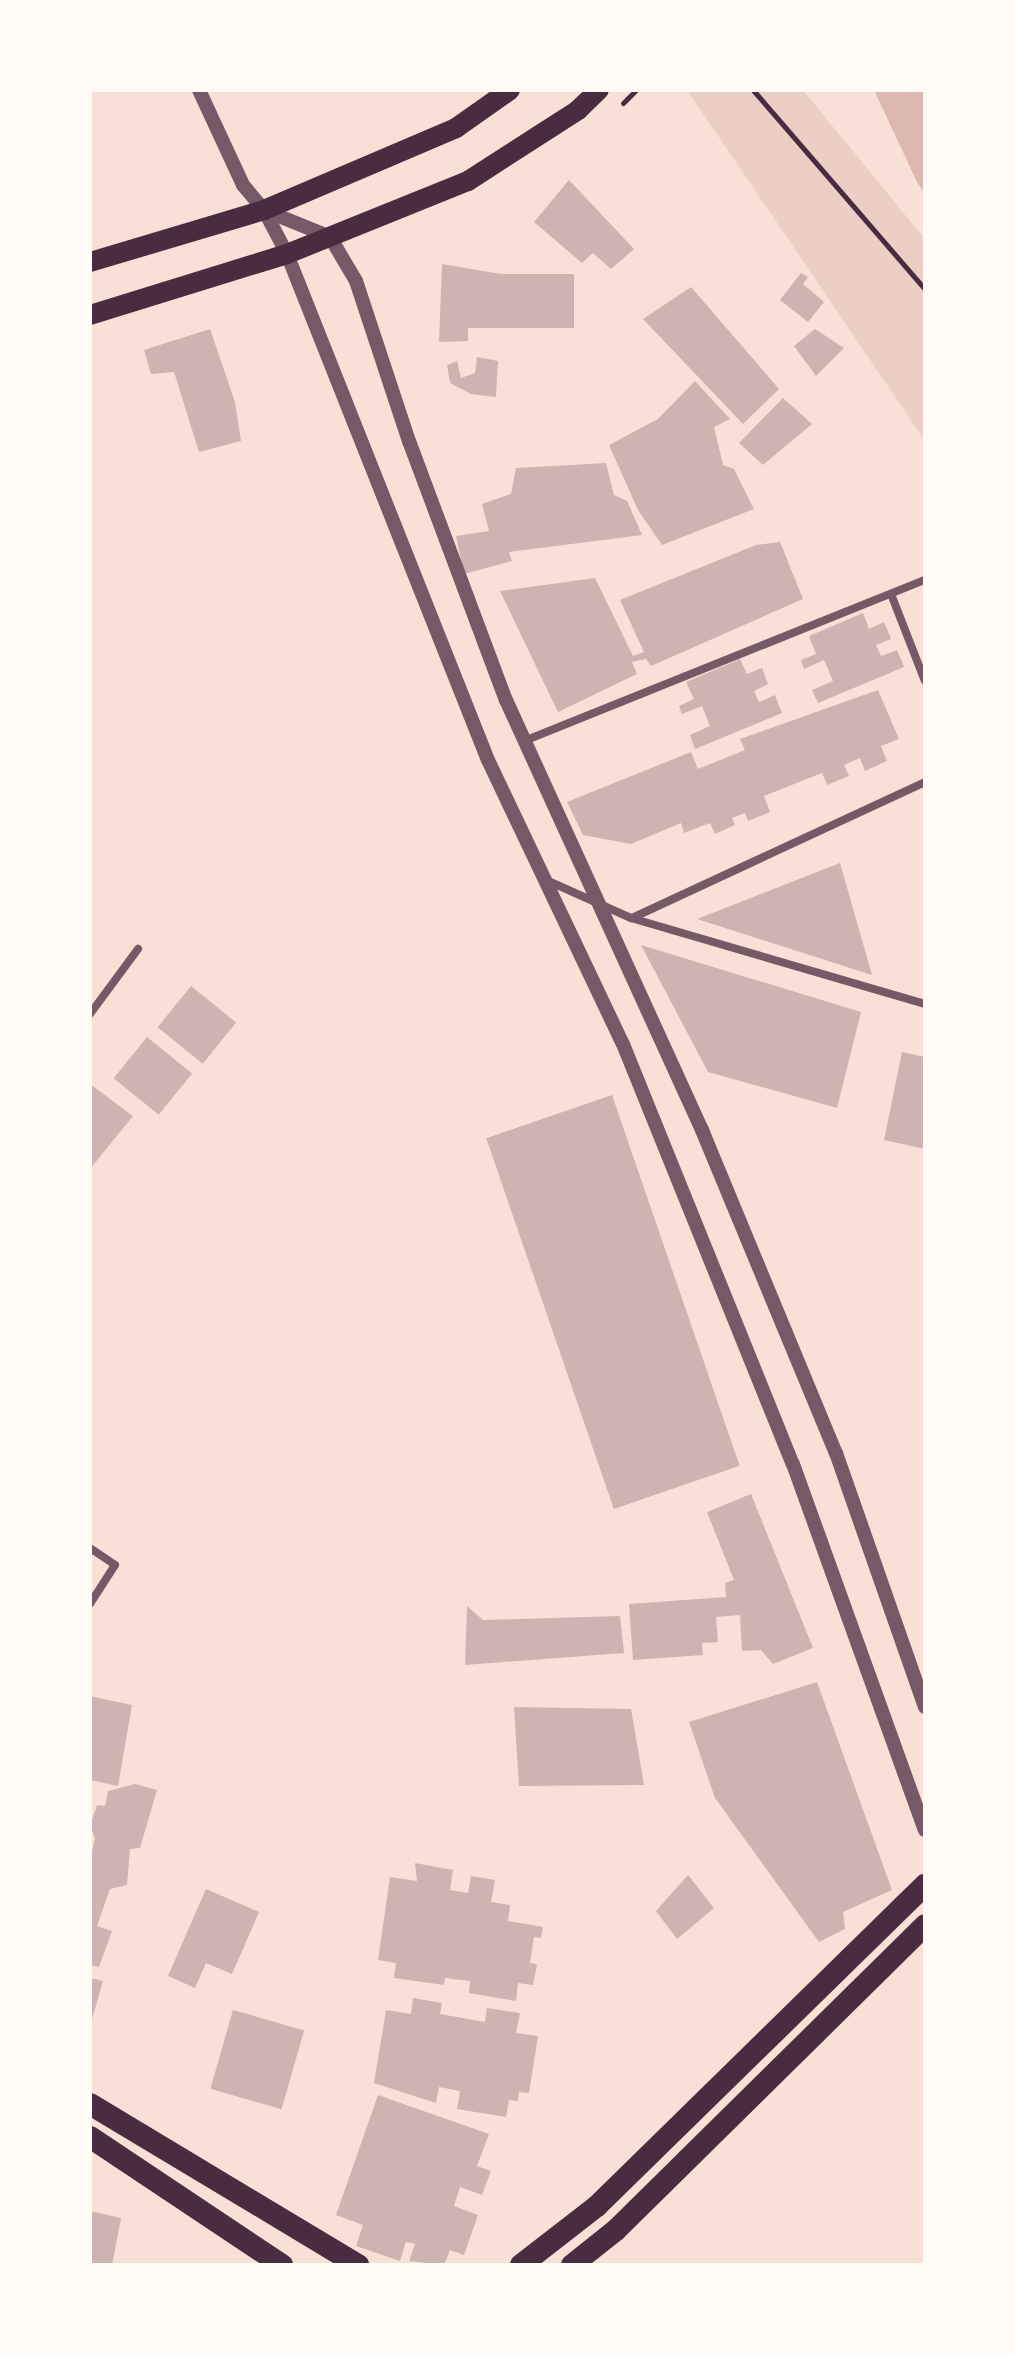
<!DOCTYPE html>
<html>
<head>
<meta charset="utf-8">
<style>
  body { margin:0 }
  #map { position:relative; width:1015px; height:2355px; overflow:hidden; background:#f7e1d7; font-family:"Sofia Sans Condensed",sans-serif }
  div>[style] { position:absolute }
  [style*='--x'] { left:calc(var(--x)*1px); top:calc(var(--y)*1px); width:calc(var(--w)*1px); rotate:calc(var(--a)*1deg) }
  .green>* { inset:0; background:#ebcfc5 }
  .water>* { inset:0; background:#dcb8b0 }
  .building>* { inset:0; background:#ccb4b1; transform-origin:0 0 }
  .path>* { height:5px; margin:-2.5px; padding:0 2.5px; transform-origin:2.5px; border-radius:2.5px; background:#4a2c40 }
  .minor>* { height:8px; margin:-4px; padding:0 4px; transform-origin:4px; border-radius:4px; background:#755966 }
  .tertiary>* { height:14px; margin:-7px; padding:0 7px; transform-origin:7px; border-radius:7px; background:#755966 }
  .primary>* { height:20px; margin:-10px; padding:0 10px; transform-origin:10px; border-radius:10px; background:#4a2c40 }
  .trunk>* { height:22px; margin:-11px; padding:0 11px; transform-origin:11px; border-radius:11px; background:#4a2c40 }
  span { translate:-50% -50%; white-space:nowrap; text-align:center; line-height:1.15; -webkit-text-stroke:8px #fffaf5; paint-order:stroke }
  .frame { position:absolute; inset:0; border:92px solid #fffaf5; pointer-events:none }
</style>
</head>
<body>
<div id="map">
  <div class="green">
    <div style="clip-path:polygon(687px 90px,803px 90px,925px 239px,925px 441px)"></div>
  </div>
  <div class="water">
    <div style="clip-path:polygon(874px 90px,925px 90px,925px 194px,917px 182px)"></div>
  </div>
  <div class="building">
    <div style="clip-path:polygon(569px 180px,634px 249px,611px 269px,593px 253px,582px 263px,534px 222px)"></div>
    <div style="clip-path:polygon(442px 264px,501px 274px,574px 274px,574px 328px,468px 328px,468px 341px,439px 342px)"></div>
    <div style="clip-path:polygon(801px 273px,808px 277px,803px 284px,824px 302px,808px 322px,780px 300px)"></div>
    <div style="clip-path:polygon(691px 287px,779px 389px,743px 424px,643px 319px)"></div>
    <div style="clip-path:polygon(210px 329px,235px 402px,241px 441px,199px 452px,174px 372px,151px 374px,144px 350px)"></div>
    <div style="clip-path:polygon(815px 329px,844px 348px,816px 376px,794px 346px)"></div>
    <div style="clip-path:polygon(477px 357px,498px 361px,496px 397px,471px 394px,450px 383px,447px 365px,457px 361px,461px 378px,475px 373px)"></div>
    <div style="clip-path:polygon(695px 381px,730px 419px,714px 427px,723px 465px,734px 469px,754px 509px,662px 545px,638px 510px,609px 445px,658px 419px)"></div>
    <div style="clip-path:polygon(783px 398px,812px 424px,763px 465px,739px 443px)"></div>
    <div style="clip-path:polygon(606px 463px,614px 495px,627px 501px,642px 535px,509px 552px,512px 561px,464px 574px,456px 536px,489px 531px,482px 504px,511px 494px,516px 468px)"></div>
    <div style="clip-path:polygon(780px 542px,803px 599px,651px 666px,646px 659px,632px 662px,637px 674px,558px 712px,500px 591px,595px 578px,633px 656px,644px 652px,620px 600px,756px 545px)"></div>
    <div style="clip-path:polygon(863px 613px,869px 629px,884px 622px,891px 639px,876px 645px,881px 656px,897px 650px,904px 667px,818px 703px,812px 690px,833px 681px,824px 660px,804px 669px,801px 660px,816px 654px,809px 636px)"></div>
    <div style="clip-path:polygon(740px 659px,747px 674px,762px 668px,768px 684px,754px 691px,759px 702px,775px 695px,782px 713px,695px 749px,690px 735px,710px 726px,702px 706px,682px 714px,679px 706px,694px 699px,686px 682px)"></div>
    <div style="clip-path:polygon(878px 690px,899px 739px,881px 746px,887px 761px,865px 771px,860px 758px,844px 765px,849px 776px,827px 785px,822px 773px,764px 796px,770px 812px,748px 821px,745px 813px,732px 818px,735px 825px,715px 834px,710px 823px,684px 833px,681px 823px,631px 844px,610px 840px,583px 835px,567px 802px,691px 752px,698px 769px,745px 750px,740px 739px)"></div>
    <div style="clip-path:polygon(840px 863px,872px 975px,697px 919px)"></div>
    <div style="clip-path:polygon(641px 945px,861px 1012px,837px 1108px,708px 1072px)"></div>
    <div style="left:191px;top:986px;width:58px;height:53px;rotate:39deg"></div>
    <div style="left:147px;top:1037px;width:58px;height:53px;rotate:39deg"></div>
    <div style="clip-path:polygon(902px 1052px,925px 1057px,925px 1149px,884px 1140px)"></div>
    <div style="clip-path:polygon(90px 1084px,133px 1116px,90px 1169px)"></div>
    <div style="left:612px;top:1095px;width:392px;height:133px;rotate:71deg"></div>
    <div style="clip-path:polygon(751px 1494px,813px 1648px,773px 1664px,761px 1650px,742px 1651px,740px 1615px,716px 1617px,718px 1642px,702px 1643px,703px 1655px,633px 1660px,629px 1604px,726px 1597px,725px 1583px,734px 1580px,707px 1512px)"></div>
    <div style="clip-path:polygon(467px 1606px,483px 1620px,620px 1616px,624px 1653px,465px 1665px)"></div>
    <div style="clip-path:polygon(817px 1682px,892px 1890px,843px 1912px,845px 1929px,819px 1942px,715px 1798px,689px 1722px)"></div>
    <div style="clip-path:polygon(90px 1696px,132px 1705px,118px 1786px,90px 1780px)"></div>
    <div style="clip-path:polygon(514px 1707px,631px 1709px,644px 1785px,519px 1786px)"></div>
    <div style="clip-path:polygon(135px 1784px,157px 1790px,140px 1848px,130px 1849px,127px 1885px,110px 1889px,97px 1926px,112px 1931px,99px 1967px,90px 1965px,90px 1861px,95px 1838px,90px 1826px,97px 1805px,105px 1806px,108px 1791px)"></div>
    <div style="clip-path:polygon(415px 1863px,453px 1870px,450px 1890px,468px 1893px,471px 1876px,495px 1880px,491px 1902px,510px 1905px,508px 1921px,543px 1927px,541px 1938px,534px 1937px,530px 1963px,537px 1964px,533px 1985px,518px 1983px,516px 2001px,469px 1993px,470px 1981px,445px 1978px,444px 1985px,394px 1978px,396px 1963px,378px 1960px,390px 1877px,417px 1881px)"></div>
    <div style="clip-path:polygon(688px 1875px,714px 1908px,677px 1939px,656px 1911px)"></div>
    <div style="clip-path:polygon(206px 1889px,259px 1912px,232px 1974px,206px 1963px,195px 1988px,168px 1976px)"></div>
    <div style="clip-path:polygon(90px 1978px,103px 1981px,91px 2023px,90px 2023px)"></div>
    <div style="clip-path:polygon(413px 1998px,442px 2003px,440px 2014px,485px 2022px,487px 2008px,520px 2013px,516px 2033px,538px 2036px,529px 2093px,519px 2092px,518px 2101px,509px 2100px,506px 2117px,457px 2109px,460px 2091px,439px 2087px,436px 2103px,374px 2083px,386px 2010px,411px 2014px)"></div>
    <div style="left:233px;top:2010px;width:74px;height:82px;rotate:16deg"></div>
    <div style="clip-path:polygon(378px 2095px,489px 2134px,477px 2166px,491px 2171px,482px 2195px,460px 2187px,454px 2206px,478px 2215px,464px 2255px,450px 2250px,444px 2265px,409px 2261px,415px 2244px,406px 2242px,400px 2261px,356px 2246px,363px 2225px,336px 2215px)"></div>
    <div style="clip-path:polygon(90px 2211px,121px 2218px,112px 2265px,90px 2265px)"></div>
  </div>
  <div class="path">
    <div style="--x:753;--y:90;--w:263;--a:49.2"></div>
    <div style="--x:623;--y:103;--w:18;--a:-45"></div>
  </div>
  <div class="minor">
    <div style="--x:891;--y:594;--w:93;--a:68.7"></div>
    <div style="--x:524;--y:741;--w:432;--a:-21.9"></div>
    <div style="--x:546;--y:880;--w:93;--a:24.1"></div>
    <div style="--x:631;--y:918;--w:306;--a:16.3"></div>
    <div style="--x:632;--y:918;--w:323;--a:-24.9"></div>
    <div style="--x:90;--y:1014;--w:81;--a:-53.6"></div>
    <div style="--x:90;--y:1548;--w:30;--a:34"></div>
    <div style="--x:115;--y:1565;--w:46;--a:122.7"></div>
  </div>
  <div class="tertiary">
    <div style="--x:199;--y:90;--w:105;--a:65.1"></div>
    <div style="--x:243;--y:185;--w:33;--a:50"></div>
    <div style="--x:264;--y:210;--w:50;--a:62.4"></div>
    <div style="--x:287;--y:254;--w:544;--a:68.34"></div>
    <div style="--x:488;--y:760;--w:314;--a:64.6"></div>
    <div style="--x:623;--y:1044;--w:453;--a:68"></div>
    <div style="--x:793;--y:1464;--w:389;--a:70.2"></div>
    <div style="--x:264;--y:210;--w:71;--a:22.2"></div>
    <div style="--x:330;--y:237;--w:51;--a:59.4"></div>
    <div style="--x:356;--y:281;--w:169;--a:71.7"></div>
    <div style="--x:409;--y:441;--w:277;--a:69.5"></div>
    <div style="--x:506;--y:700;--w:473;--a:65.5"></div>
    <div style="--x:702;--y:1130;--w:350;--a:67.5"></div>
    <div style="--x:836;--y:1453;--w:269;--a:70.7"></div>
  </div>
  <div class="primary">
    <div style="--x:90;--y:262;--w:182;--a:-16.6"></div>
    <div style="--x:264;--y:210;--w:209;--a:-23.1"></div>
    <div style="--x:456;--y:128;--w:66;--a:-35.1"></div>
    <div style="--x:90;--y:315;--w:206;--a:-17.2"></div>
    <div style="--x:287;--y:254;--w:195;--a:-22"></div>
    <div style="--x:468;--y:181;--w:131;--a:-32.8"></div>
    <div style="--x:578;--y:110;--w:29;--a:-44"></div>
  </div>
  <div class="trunk">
    <div style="--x:90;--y:2104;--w:313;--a:31"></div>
    <div style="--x:90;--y:2137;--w:231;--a:33.7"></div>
    <div style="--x:521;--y:2265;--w:96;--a:-37.8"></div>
    <div style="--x:597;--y:2206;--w:459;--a:-44.4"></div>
    <div style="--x:572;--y:2265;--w:56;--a:-38.5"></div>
    <div style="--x:616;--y:2230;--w:434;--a:-44.6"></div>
  </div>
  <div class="frame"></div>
</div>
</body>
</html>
